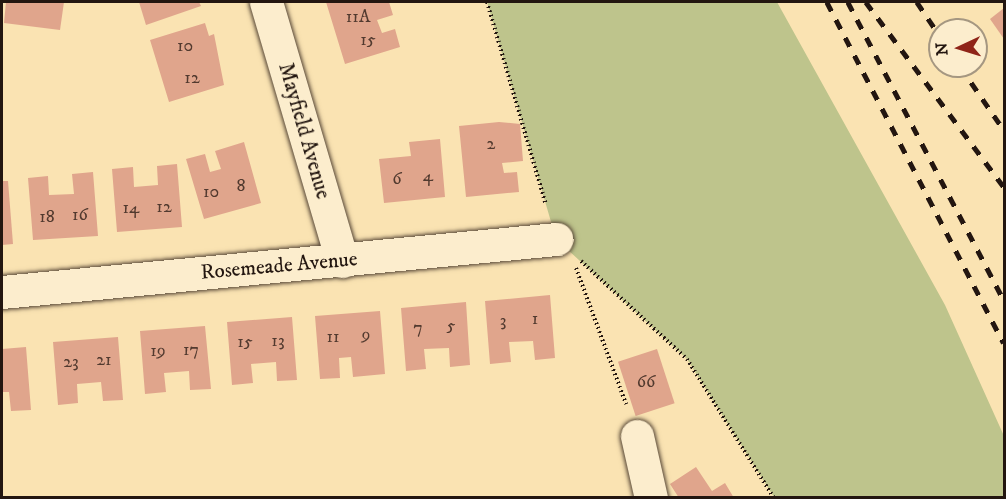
<!DOCTYPE html>
<html>
<head>
<meta charset="utf-8">
<style>
  body { margin:0 }
  #map { position:relative; width:1006px; height:499px; overflow:hidden; background:#fae3b2; font-family:"IM FELL DW Pica",serif }
  div>[style] { position:absolute }
  [style*='--x'] { left:calc(var(--x)*1px); top:calc(var(--y)*1px); width:calc(var(--w)*1px); rotate:calc(var(--a)*1deg) }
  .green>* { inset:0; background:#bec48c }
  .building>* { inset:0; background:#e0a58c; transform-origin:0 0 }
  .path>* { height:4px; margin-top:-2px; transform-origin:0; background:repeating-linear-gradient(90deg,#231610 0 1.5px,transparent 0 4.5px) }
  .roads { filter:drop-shadow(0 0 2px #594938) drop-shadow(0 0 2px #594938) }
  .minor>* { height:33px; margin:-16.5px; padding:0 16.5px; transform-origin:16.5px; border-radius:16.5px; background:#fcedcd }
  .rail>* { height:4.5px; margin-top:-2.25px; transform-origin:0; background:repeating-linear-gradient(90deg,#231610 0 10px,transparent 0 20px) }
  span { translate:-50% -50%; white-space:nowrap; text-align:center; line-height:1.15; -webkit-text-stroke:5px #fcedcd; paint-order:stroke }
  .number-label { font-size:18px; color:#523a2f }
  .number-label span { -webkit-text-stroke-width:0 }
  .street-label { font-size:21px; color:#231610 }
  .frame { position:absolute; inset:0; border:3px solid #231610; pointer-events:none }
  .north { position:absolute; left:928px; top:18px; width:60px; height:60px; box-sizing:border-box; background:#fcedcd; border:2px solid #a59781; border-radius:50%; rotate:266deg; font-size:16px; font-weight:700; line-height:24px; text-align:center; color:#231610 }
  .north::after { content:''; display:block; margin:auto; width:21px; height:27px; background:#8f2418; clip-path:polygon(50% 0,100% 100%,50% 72%,0 100%) }
</style>
</head>
<body>
<div id="map">
  <div class="green">
    <div style="clip-path:polygon(487px 2px,777px 2px,945px 305px,1004px 436px,1004px 497px,774px 497px,687px 359px,556px 239px)"></div>
  </div>
  <div class="building">
    <div style="clip-path:polygon(6px 2px,64px 2px,60px 30px,4px 23px)"></div>
    <div style="clip-path:polygon(139px 2px,199px 2px,201px 6px,146px 25px)"></div>
    <div style="clip-path:polygon(326px 2px,389px 2px,393px 15px,377px 20px,382px 33px,395px 29px,400px 47px,345px 64px)"></div>
    <div style="clip-path:polygon(1004px 8px,1004px 39px,990px 19px)"></div>
    <div style="clip-path:polygon(205px 23px,209px 36px,214px 34px,224px 85px,169px 102px,150px 40px)"></div>
    <div style="clip-path:polygon(499px 122px,520px 124px,523px 161px,502px 163px,504px 173px,517px 172px,519px 192px,466px 197px,459px 126px)"></div>
    <div style="clip-path:polygon(440px 139px,445px 197px,384px 203px,379px 159px,411px 156px,409px 142px)"></div>
    <div style="clip-path:polygon(244px 142px,261px 203px,204px 219px,186px 159px,205px 154px,210px 172px,221px 169px,215px 151px)"></div>
    <div style="clip-path:polygon(177px 164px,182px 227px,117px 232px,112px 169px,133px 167px,134px 187px,158px 185px,157px 166px)"></div>
    <div style="clip-path:polygon(93px 172px,98px 236px,33px 240px,28px 178px,48px 176px,49px 195px,74px 194px,72px 174px)"></div>
    <div style="clip-path:polygon(2px 181px,8px 181px,13px 244px,2px 245px)"></div>
    <div style="clip-path:polygon(550px 295px,555px 358px,535px 360px,533px 341px,509px 342px,511px 362px,490px 364px,485px 301px)"></div>
    <div style="clip-path:polygon(466px 302px,470px 365px,450px 367px,449px 348px,424px 349px,426px 369px,406px 371px,401px 308px)"></div>
    <div style="clip-path:polygon(380px 311px,385px 374px,353px 377px,351px 357px,339px 358px,340px 378px,320px 379px,315px 316px)"></div>
    <div style="clip-path:polygon(292px 317px,297px 380px,277px 381px,276px 362px,251px 364px,253px 383px,232px 385px,227px 322px)"></div>
    <div style="clip-path:polygon(205px 326px,211px 389px,190px 390px,189px 371px,164px 373px,166px 392px,145px 394px,140px 331px)"></div>
    <div style="clip-path:polygon(118px 337px,123px 400px,103px 401px,101px 382px,77px 384px,78px 403px,58px 405px,53px 342px)"></div>
    <div style="clip-path:polygon(26px 347px,31px 410px,11px 411px,9px 392px,2px 392px,2px 349px)"></div>
    <div style="left:657px;top:349px;width:57px;height:41px;rotate:72deg"></div>
    <div style="clip-path:polygon(696px 467px,712px 491px,725px 483px,734px 498px,679px 498px,670px 484px)"></div>
  </div>
  <div class="path">
    <div style="--x:487;--y:2;--w:211;--a:73.8"></div>
    <div style="--x:581;--y:261;--w:144;--a:42.8"></div>
    <div style="--x:687;--y:359;--w:164;--a:58"></div>
    <div style="--x:576;--y:268;--w:145;--a:69.8"></div>
  </div>
  <div class="roads">
    <div class="minor">
      <div style="--x:266;--y:2;--w:270;--a:73.6"></div>
      <div style="--x:2;--y:292;--w:557;--a:-5.46"></div>
      <div style="--x:637;--y:436;--w:64;--a:77.3"></div>
    </div>
  </div>
  <div class="rail">
    <div style="--x:827;--y:2;--w:384;--a:62.6"></div>
    <div style="--x:848;--y:2;--w:337;--a:62.4"></div>
    <div style="--x:866;--y:2;--w:231;--a:53.3"></div>
    <div style="--x:917;--y:2;--w:41;--a:55.9"></div>
    <div style="--x:960;--y:66;--w:78;--a:55.5"></div>
  </div>
  <div class="number-label">
    <span style="left:358px;top:17px">11A</span>
    <span style="left:368px;top:40px">15</span>
    <span style="left:185px;top:46px">10</span>
    <span style="left:192px;top:78px">12</span>
    <span style="left:491px;top:144px">2</span>
    <span style="left:428px;top:176px">4</span>
    <span style="left:397px;top:179px">6</span>
    <span style="left:241px;top:186px">8</span>
    <span style="left:211px;top:192px">10</span>
    <span style="left:164px;top:207px">12</span>
    <span style="left:131px;top:208px">14</span>
    <span style="left:80px;top:215px">16</span>
    <span style="left:47px;top:217px">18</span>
    <span style="left:535px;top:319px">1</span>
    <span style="left:503px;top:321px">3</span>
    <span style="left:451px;top:326px">5</span>
    <span style="left:418px;top:328px">7</span>
    <span style="left:366px;top:335px">9</span>
    <span style="left:333px;top:337px">11</span>
    <span style="left:278px;top:341px">13</span>
    <span style="left:245px;top:342px">15</span>
    <span style="left:191px;top:350px">17</span>
    <span style="left:158px;top:351px">19</span>
    <span style="left:104px;top:360px">21</span>
    <span style="left:71px;top:362px">23</span>
    <span style="left:646px;top:382px">66</span>
  </div>
  <div class="street-label">
    <span style="left:304px;top:131px;rotate:74deg">Mayfield Avenue</span>
    <span style="left:279px;top:266px;rotate:-5deg">Rosemeade Avenue</span>
  </div>
  <div class="frame"></div>
  <div class="north">N</div>
</div>
</body>
</html>
